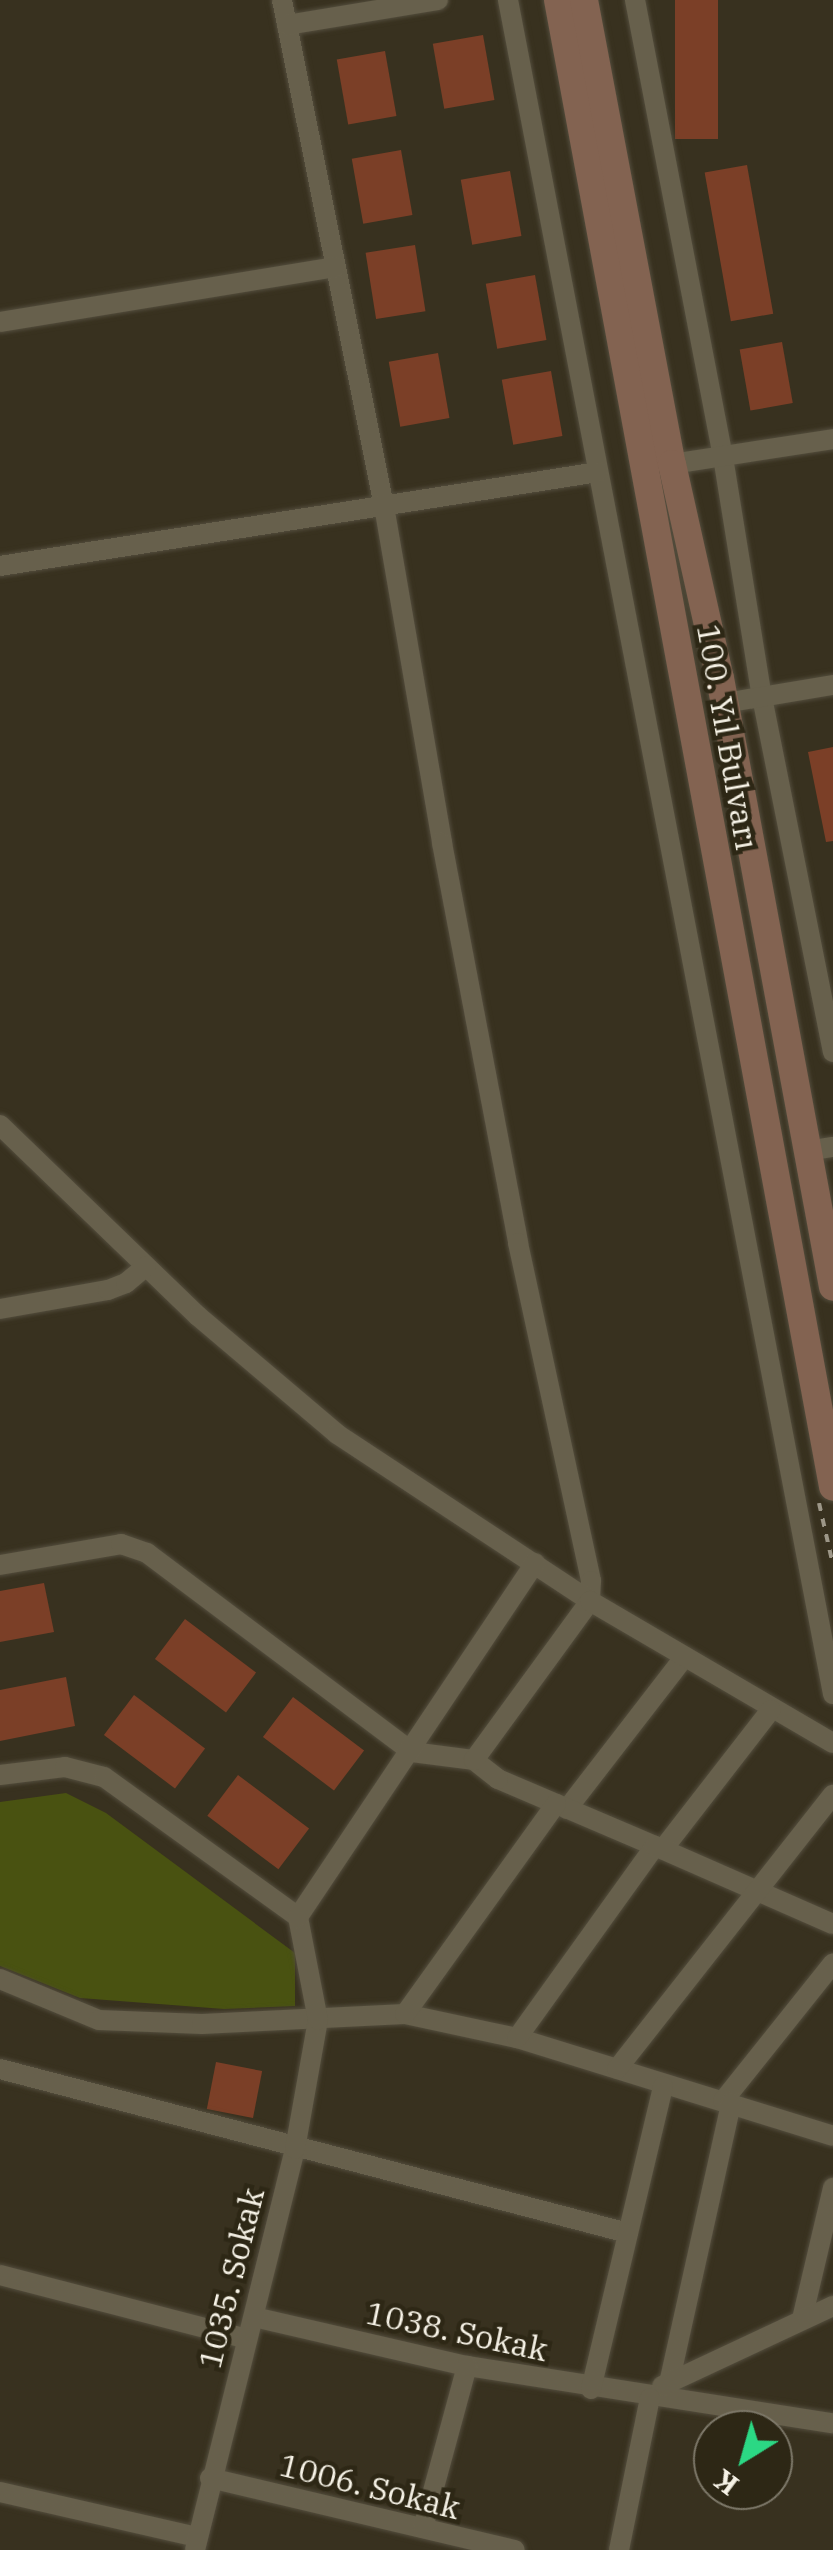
<!DOCTYPE html>
<html>
<head>
<meta charset="utf-8">
<style>
  body { margin:0 }
  #map { position:relative; width:833px; height:2550px; overflow:hidden; background:#38311f; font-family:"IBM Plex Serif",serif }
  div>[style] { position:absolute }
  [style*='--x'] { left:calc(var(--x)*1px); top:calc(var(--y)*1px); width:calc(var(--w)*1px); rotate:calc(var(--a)*1deg) }
  .green>* { inset:0; background:#495211 }
  .building>* { inset:0; background:#7b3f27; transform-origin:0 0 }
  .path>* { height:4px; margin-top:-2px; transform-origin:0; background:repeating-linear-gradient(90deg,#9d9788 0 8px,transparent 0 16px) }
  .roads { filter:drop-shadow(0 0 2px #534d3d) drop-shadow(0 0 2px #534d3d) }
  .street>* { height:20px; margin:-10px; padding:0 10px; transform-origin:10px; border-radius:10px; background:#67604c }
  .secondary>* { height:28px; margin:-14px; padding:0 14px; transform-origin:14px; border-radius:14px; background:#836351 }
  span { translate:-50% -50%; white-space:nowrap; text-align:center; line-height:1.15; -webkit-text-stroke:9px #2d2715; paint-order:stroke }
  .street-label { font-size:32px; color:#f6f2e6 }
  .north { position:absolute; left:693px; top:2410px; width:100px; height:100px; box-sizing:border-box; background:#2d2715; border:2px solid #7d7869; border-radius:50%; rotate:217deg; font-size:28px; font-weight:700; line-height:40px; text-align:center; color:#f6f2e6 }
  .north::after { content:''; display:block; margin:auto; width:35px; height:45px; background:#2bd884; clip-path:polygon(50% 0,100% 100%,50% 72%,0 100%) }
</style>
</head>
<body>
<div id="map">
  <div class="green">
    <div style="clip-path:polygon(66px 1793px,106px 1813px,295px 1953px,295px 2006px,224px 2009px,80px 1998px,0 1966px,0 1802px)"></div>
  </div>
  <div class="building">
    <div style="left:675px;top:0;width:43px;height:139px"></div>
    <div style="left:483px;top:35px;width:66px;height:51px;rotate:80deg"></div>
    <div style="left:385px;top:51px;width:66px;height:49px;rotate:80deg"></div>
    <div style="left:401px;top:150px;width:66px;height:50px;rotate:80deg"></div>
    <div style="left:747px;top:165px;width:151px;height:43px;rotate:80deg"></div>
    <div style="left:510px;top:171px;width:66px;height:50px;rotate:80deg"></div>
    <div style="left:415px;top:245px;width:67px;height:50px;rotate:81deg"></div>
    <div style="left:535px;top:275px;width:66px;height:50px;rotate:80deg"></div>
    <div style="left:782px;top:342px;width:62px;height:43px;rotate:80deg"></div>
    <div style="left:438px;top:353px;width:66px;height:50px;rotate:80deg"></div>
    <div style="left:551px;top:371px;width:66px;height:50px;rotate:80deg"></div>
    <div style="clip-path:polygon(833px 747px,833px 841px,826px 842px,808px 752px)"></div>
    <div style="clip-path:polygon(44px 1583px,54px 1632px,0 1642px,0 1591px)"></div>
    <div style="left:185px;top:1619px;width:89px;height:50px;rotate:37deg"></div>
    <div style="clip-path:polygon(66px 1677px,75px 1726px,0 1741px,0 1690px)"></div>
    <div style="left:134px;top:1695px;width:89px;height:50px;rotate:37deg"></div>
    <div style="left:293px;top:1697px;width:89px;height:50px;rotate:37deg"></div>
    <div style="left:238px;top:1775px;width:89px;height:51px;rotate:37deg"></div>
    <div style="left:216px;top:2062px;width:47px;height:48px;rotate:11deg"></div>
  </div>
  <div class="path">
    <div style="--x:819;--y:1503;--w:64;--a:77.3"></div>
  </div>
  <div class="roads">
    <div class="street">
      <div style="--x:282;--y:0;--w:516;--a:78.6"></div>
      <div style="--x:384;--y:506;--w:342;--a:80.2"></div>
      <div style="--x:442;--y:843;--w:407;--a:79.2"></div>
      <div style="--x:518;--y:1243;--w:346;--a:77.8"></div>
      <div style="--x:591;--y:1581;--w:20;--a:93"></div>
      <div style="--x:508;--y:0;--w:1725;--a:79.14"></div>
      <div style="--x:635;--y:0;--w:465;--a:79.1"></div>
      <div style="--x:723;--y:457;--w:243;--a:80.8"></div>
      <div style="--x:762;--y:697;--w:362;--a:78.7"></div>
      <div style="--x:287;--y:25;--w:153;--a:-9.4"></div>
      <div style="--x:0;--y:322;--w:340;--a:-9.3"></div>
      <div style="--x:672;--y:464;--w:163;--a:-8.8"></div>
      <div style="--x:0;--y:566;--w:605;--a:-8.93"></div>
      <div style="--x:725;--y:703;--w:109;--a:-9.5"></div>
      <div style="--x:0;--y:1125;--w:275;--a:44"></div>
      <div style="--x:198;--y:1316;--w:182;--a:40.3"></div>
      <div style="--x:337;--y:1434;--w:303;--a:33.4"></div>
      <div style="--x:807;--y:1151;--w:26;--a:-9"></div>
      <div style="--x:0;--y:1309;--w:110;--a:-10"></div>
      <div style="--x:108;--y:1290;--w:19;--a:-21"></div>
      <div style="--x:126;--y:1283;--w:26;--a:-40"></div>
      <div style="--x:0;--y:1565;--w:123;--a:-9.8"></div>
      <div style="--x:121;--y:1544;--w:28;--a:19"></div>
      <div style="--x:147;--y:1553;--w:331;--a:36.9"></div>
      <div style="--x:412;--y:1752;--w:63;--a:7.4"></div>
      <div style="--x:0;--y:1775;--w:65;--a:-7"></div>
      <div style="--x:65;--y:1767;--w:40;--a:14.4"></div>
      <div style="--x:104;--y:1777;--w:239;--a:35.8"></div>
      <div style="--x:567;--y:1809;--w:190;--a:-52.3"></div>
      <div style="--x:655;--y:1846;--w:171;--a:-156.9"></div>
      <div style="--x:498;--y:1779;--w:31;--a:-142"></div>
      <div style="--x:474;--y:1760;--w:197;--a:-53.9"></div>
      <div style="--x:590;--y:1601;--w:281;--a:30.3"></div>
      <div style="--x:663;--y:1849;--w:176;--a:-52.2"></div>
      <div style="--x:0;--y:1979;--w:107;--a:22.5"></div>
      <div style="--x:99;--y:2020;--w:103;--a:2.2"></div>
      <div style="--x:202;--y:2024;--w:203;--a:-2.8"></div>
      <div style="--x:405;--y:2014;--w:115;--a:12.1"></div>
      <div style="--x:517;--y:2038;--w:331;--a:17.2"></div>
      <div style="--x:405;--y:2014;--w:259;--a:-54.3"></div>
      <div style="--x:517;--y:2038;--w:236;--a:-54.3"></div>
      <div style="--x:655;--y:1846;--w:194;--a:23.7"></div>
      <div style="--x:0;--y:2069;--w:649;--a:14.64"></div>
      <div style="--x:617;--y:2069;--w:349;--a:-51.8"></div>
      <div style="--x:723;--y:2101;--w:176;--a:-51.4"></div>
      <div style="--x:0;--y:2275;--w:255;--a:14.5"></div>
      <div style="--x:254;--y:2317;--w:219;--a:13"></div>
      <div style="--x:467;--y:2366;--w:370;--a:8.9"></div>
      <div style="--x:802;--y:2319;--w:135;--a:-76.7"></div>
      <div style="--x:670;--y:2379;--w:283;--a:-77.5"></div>
      <div style="--x:662;--y:2386;--w:189;--a:-25.1"></div>
      <div style="--x:591;--y:2389;--w:311;--a:-76.6"></div>
      <div style="--x:210;--y:2478;--w:313;--a:13.3"></div>
      <div style="--x:0;--y:2492;--w:202;--a:12.9"></div>
      <div style="--x:423;--y:2528;--w:168;--a:-74.8"></div>
      <div style="--x:195;--y:2550;--w:413;--a:-76"></div>
      <div style="--x:295;--y:2149;--w:131;--a:-79.9"></div>
      <div style="--x:318;--y:2020;--w:105;--a:-101"></div>
      <div style="--x:298;--y:1917;--w:426;--a:-56.2"></div>
      <div style="--x:619;--y:2550;--w:155;--a:-78.5"></div>
    </div>
    <div class="secondary">
      <div style="--x:558;--y:0;--w:1512;--a:79.52"></div>
      <div style="--x:584;--y:0;--w:472;--a:79.3"></div>
      <div style="--x:672;--y:464;--w:219;--a:77.4"></div>
      <div style="--x:720;--y:678;--w:619;--a:79.49"></div>
    </div>
  </div>
  <div class="street-label">
    <span style="left:728px;top:737px;rotate:80deg">100. Yıl Bulvarı</span>
    <span style="left:231px;top:2278px;rotate:-76deg">1035. Sokak</span>
    <span style="left:457px;top:2331px;rotate:12deg">1038. Sokak</span>
    <span style="left:370px;top:2486px;rotate:14deg">1006. Sokak</span>
  </div>
  <div class="north">K</div>
</div>
</body>
</html>
